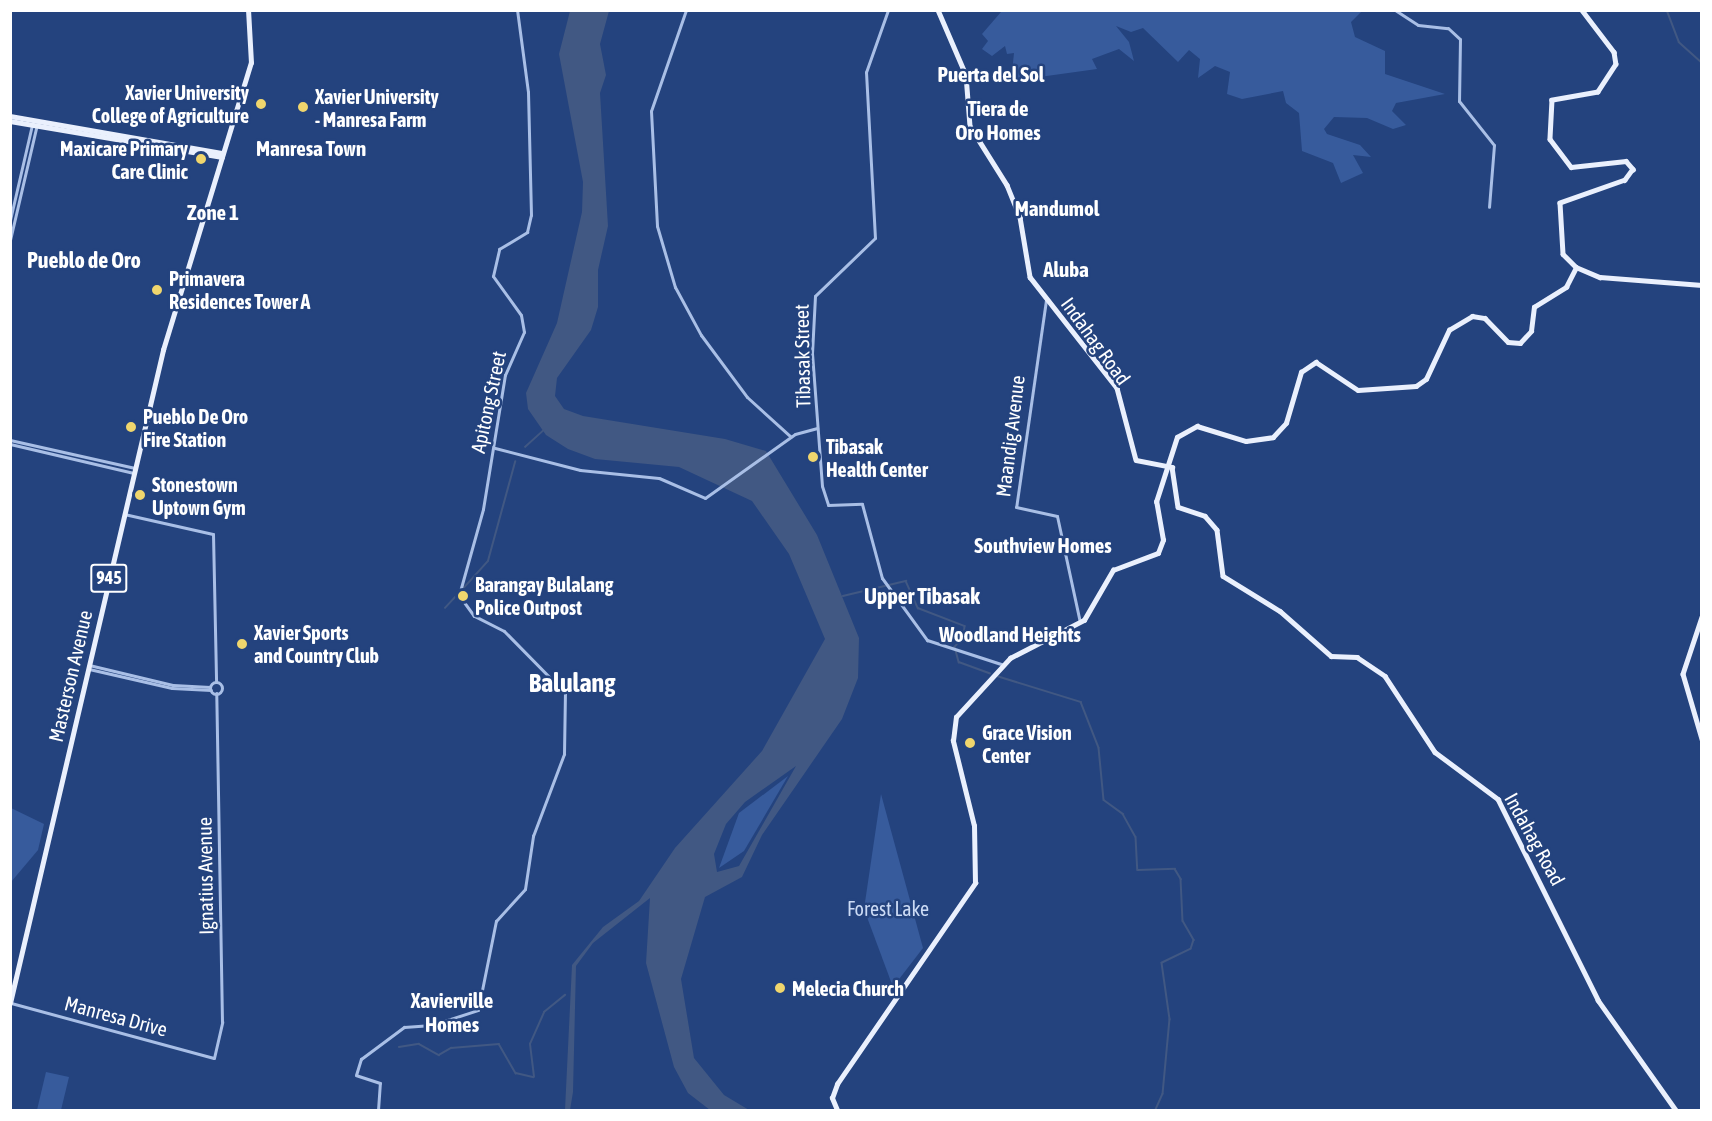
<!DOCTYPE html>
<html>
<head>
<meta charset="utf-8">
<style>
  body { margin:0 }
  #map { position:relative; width:1712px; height:1121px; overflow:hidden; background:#24437e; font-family:"Asap Condensed",sans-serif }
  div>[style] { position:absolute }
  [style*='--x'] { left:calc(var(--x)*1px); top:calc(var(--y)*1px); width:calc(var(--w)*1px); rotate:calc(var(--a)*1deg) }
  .green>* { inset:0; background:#375b9c }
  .water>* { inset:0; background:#415883 }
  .stream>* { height:1.5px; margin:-0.75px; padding:0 0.75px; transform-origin:0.75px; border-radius:0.75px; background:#415883 }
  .minor>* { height:3px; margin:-1.5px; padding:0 1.5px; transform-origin:1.5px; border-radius:1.5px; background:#a9bfe6 }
  .minor>.ring { margin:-1.5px; padding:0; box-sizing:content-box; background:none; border:3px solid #a9bfe6; border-radius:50% }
  .major>* { height:4.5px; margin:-2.25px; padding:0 2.25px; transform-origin:2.25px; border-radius:2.25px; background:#eaf0fd }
  .dots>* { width:16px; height:16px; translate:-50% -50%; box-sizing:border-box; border:3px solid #24437e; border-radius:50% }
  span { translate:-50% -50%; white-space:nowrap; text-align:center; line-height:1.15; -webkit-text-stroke:5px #24437e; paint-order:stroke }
  .shield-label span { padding:2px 4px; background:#24437e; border:2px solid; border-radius:4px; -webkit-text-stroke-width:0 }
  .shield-label { font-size:18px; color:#fff; font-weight:700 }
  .poi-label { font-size:20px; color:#fff; font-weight:700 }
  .right { translate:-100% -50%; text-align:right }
  .left { translate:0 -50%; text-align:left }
  .street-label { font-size:20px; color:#fff }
  .park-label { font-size:20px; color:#ccdbf5 }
  .neighbourhood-label { font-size:21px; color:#fff; font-weight:700 }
  .quarter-label { font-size:22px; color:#fff; font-weight:700 }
  .district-label { font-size:26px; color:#fff; font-weight:700 }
  .frame { position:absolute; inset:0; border:12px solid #fff; pointer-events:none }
</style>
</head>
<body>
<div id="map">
  <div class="green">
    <div style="clip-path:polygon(1362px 11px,1351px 22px,1355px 37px,1385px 51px,1385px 74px,1445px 94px,1396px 103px,1392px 111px,1406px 125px,1393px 129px,1367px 118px,1334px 117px,1324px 129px,1327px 134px,1360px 145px,1371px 157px,1353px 155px,1363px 173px,1341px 183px,1333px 163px,1302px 151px,1299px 113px,1286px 103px,1283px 91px,1242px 99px,1227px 94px,1230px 72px,1215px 66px,1198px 78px,1200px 59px,1189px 50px,1178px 62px,1143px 28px,1131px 32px,1116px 26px,1129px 42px,1134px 61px,1119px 49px,1092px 59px,1097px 69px,1011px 81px,1014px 53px,1007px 54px,1005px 46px,992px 56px,982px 49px,988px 41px,982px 34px,1001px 12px)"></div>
    <div style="clip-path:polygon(788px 776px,744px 851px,719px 868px,739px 813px)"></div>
    <div style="clip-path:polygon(881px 794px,923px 948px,893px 987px,864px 909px)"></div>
    <div style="clip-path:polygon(11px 808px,44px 824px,38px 850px,11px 882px)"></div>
    <div style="clip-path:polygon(46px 1072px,69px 1077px,61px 1110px,37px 1110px)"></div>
  </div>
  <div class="water">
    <div style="clip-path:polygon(evenodd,570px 11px,609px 11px,600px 44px,606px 75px,600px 93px,608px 226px,598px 270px,598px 307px,591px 330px,557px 378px,555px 396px,564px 409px,583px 416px,725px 439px,766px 451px,817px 535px,859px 638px,858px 678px,842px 719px,762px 835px,742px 877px,705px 897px,681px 979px,694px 1058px,724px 1095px,749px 1110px,710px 1110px,688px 1093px,674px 1067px,646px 963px,650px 898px,593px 943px,576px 966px,573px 1092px,570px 1110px,565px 1110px,572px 965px,603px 927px,639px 901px,675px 848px,762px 751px,825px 639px,789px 554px,752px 501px,679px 467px,595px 459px,568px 449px,546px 435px,528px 409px,526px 393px,557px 323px,582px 212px,583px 182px,559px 54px,570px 11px,796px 766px,739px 866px,717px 872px,714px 854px,726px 824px,745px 802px,796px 766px)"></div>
  </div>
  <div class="stream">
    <div style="--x:1667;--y:10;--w:34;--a:69"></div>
    <div style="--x:1679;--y:42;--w:31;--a:42"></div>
    <div style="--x:525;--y:447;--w:25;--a:-42"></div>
    <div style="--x:461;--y:591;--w:40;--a:-48"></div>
    <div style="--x:488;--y:561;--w:103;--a:-74.7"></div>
    <div style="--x:843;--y:596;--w:65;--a:-13.4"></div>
    <div style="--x:906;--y:581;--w:30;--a:66"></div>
    <div style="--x:918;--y:608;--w:50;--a:21"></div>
    <div style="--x:965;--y:626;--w:12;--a:95"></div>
    <div style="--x:964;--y:638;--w:13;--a:135"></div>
    <div style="--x:955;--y:647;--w:16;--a:75"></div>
    <div style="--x:959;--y:662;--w:33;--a:20"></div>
    <div style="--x:445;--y:608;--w:18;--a:-47"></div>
    <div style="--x:997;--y:676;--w:88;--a:17.2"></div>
    <div style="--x:1081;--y:702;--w:49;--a:68.6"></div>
    <div style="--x:1099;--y:748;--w:52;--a:84.5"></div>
    <div style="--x:1104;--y:800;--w:24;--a:36"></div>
    <div style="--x:1123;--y:814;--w:26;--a:61"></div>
    <div style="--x:1136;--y:837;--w:33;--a:87"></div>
    <div style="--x:1138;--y:870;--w:37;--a:-2"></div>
    <div style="--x:1175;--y:869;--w:12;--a:59"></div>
    <div style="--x:1181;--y:879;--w:42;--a:87.3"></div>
    <div style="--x:1183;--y:921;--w:22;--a:60"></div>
    <div style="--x:1194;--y:940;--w:9;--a:108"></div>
    <div style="--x:1191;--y:949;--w:32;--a:154"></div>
    <div style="--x:1162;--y:963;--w:57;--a:81.9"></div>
    <div style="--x:1170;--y:1019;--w:75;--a:95.3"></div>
    <div style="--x:1163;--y:1094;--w:17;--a:114"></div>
    <div style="--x:399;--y:1047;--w:20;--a:-9"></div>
    <div style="--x:419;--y:1044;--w:23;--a:29"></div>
    <div style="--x:439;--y:1055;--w:14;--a:-30"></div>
    <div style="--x:451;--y:1048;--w:48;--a:-4.8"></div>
    <div style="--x:499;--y:1044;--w:34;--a:60"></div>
    <div style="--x:516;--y:1073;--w:18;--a:13"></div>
    <div style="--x:534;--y:1077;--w:33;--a:-97"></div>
    <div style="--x:530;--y:1044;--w:35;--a:-66"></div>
    <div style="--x:544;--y:1012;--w:27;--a:-39"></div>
  </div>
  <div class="minor">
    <div style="--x:686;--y:10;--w:107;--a:109.1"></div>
    <div style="--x:651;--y:111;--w:115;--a:87"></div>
    <div style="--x:657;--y:226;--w:64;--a:73.6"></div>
    <div style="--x:675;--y:287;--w:55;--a:61.6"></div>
    <div style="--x:701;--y:335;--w:77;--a:53.4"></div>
    <div style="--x:747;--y:397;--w:59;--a:42.3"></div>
    <div style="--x:888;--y:10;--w:66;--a:109.5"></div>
    <div style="--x:866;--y:72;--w:166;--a:86.9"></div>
    <div style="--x:875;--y:238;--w:83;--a:136"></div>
    <div style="--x:815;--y:296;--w:57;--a:93"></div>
    <div style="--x:812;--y:353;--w:133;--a:85.7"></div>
    <div style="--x:822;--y:486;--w:20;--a:72"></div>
    <div style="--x:828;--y:505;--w:34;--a:-2"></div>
    <div style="--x:862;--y:504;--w:77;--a:74.9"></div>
    <div style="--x:882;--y:578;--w:77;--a:54"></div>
    <div style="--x:927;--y:640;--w:81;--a:18"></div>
    <div style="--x:1395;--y:10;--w:27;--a:33"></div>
    <div style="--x:1418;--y:25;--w:30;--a:6"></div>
    <div style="--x:1448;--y:28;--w:16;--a:43"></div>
    <div style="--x:1460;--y:39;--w:62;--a:90.9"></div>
    <div style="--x:1459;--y:101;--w:56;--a:51.5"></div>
    <div style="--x:1494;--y:145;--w:62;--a:94.6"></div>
    <div style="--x:10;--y:220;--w:98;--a:-77"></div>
    <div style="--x:10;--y:240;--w:119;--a:-76.9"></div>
    <div style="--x:1046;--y:300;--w:209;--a:98.2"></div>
    <div style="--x:1016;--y:507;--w:42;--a:12.4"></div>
    <div style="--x:1057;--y:516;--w:108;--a:77.8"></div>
    <div style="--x:10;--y:440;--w:128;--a:12.6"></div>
    <div style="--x:10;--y:444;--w:127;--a:13.2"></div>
    <div style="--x:495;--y:448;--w:88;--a:14.5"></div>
    <div style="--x:580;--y:470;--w:79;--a:5.8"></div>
    <div style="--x:659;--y:478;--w:50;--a:23.5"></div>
    <div style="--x:705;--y:498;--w:110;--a:-35.4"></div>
    <div style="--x:795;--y:434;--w:23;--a:-15"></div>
    <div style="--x:124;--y:514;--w:91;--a:12.7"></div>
    <div style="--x:213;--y:534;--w:148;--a:88.8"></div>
    <div style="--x:89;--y:665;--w:86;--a:13.4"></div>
    <div style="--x:173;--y:685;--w:37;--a:3"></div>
    <div style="--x:89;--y:669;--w:85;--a:12.9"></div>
    <div style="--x:172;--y:688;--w:39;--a:3"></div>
    <div class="ring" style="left:210px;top:682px;width:9px;height:9px"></div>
    <div style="--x:11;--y:1003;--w:210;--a:15.2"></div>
    <div style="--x:214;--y:1058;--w:37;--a:-77"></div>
    <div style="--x:222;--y:1022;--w:329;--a:-91"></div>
    <div style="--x:378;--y:1110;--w:27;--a:-86"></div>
    <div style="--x:380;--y:1083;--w:25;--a:-162"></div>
    <div style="--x:356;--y:1075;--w:17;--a:-73"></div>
    <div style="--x:361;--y:1059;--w:54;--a:-36.7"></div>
    <div style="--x:404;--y:1027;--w:28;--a:-4"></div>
    <div style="--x:432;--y:1025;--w:48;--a:-18.1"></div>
    <div style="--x:478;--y:1010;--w:91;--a:-78.6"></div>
    <div style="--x:496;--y:921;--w:43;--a:-47.8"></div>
    <div style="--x:525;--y:889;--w:54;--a:-81.4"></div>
    <div style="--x:533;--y:836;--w:88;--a:-69.3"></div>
    <div style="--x:564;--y:754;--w:61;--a:-89.1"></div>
    <div style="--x:565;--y:693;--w:87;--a:-134.5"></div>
    <div style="--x:504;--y:631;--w:34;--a:-153"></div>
    <div style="--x:474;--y:616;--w:26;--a:-126"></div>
    <div style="--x:459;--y:595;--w:89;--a:-74.4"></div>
    <div style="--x:483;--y:509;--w:136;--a:-80.7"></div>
    <div style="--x:505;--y:375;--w:47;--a:-66.2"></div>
    <div style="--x:524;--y:332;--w:17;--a:-100"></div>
    <div style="--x:521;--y:315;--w:48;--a:-125.7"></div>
    <div style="--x:493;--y:276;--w:28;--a:-77"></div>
    <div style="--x:499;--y:249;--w:33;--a:-31"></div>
    <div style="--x:527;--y:232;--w:17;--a:-77"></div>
    <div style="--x:531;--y:215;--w:123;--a:-91.4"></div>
    <div style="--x:528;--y:92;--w:83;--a:-97.6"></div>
  </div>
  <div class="major">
    <div style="--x:938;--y:10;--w:71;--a:66.7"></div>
    <div style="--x:966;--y:75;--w:51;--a:85.5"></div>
    <div style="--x:970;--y:126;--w:70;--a:57.9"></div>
    <div style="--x:1007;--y:185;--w:35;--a:68"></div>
    <div style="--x:1020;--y:217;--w:61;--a:80.5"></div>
    <div style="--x:1030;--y:277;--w:141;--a:51.9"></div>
    <div style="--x:1117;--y:388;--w:74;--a:75.2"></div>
    <div style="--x:1136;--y:460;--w:37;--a:11"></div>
    <div style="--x:1172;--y:467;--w:40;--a:81.5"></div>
    <div style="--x:1178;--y:507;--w:28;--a:18"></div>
    <div style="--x:1205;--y:516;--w:18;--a:49"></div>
    <div style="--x:1217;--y:530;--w:46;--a:82.6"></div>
    <div style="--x:1223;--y:576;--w:67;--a:31.6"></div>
    <div style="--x:1280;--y:611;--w:68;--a:41.4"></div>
    <div style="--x:1331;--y:656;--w:26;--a:2"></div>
    <div style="--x:1357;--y:657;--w:34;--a:34"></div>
    <div style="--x:1385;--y:676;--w:91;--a:56.7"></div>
    <div style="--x:1435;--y:752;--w:79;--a:36.7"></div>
    <div style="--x:1498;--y:799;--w:225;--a:63.5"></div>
    <div style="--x:1598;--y:1000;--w:135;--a:54.7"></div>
    <div style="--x:1582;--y:10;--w:53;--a:52.7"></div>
    <div style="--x:1614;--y:52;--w:12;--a:81"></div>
    <div style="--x:1616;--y:64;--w:33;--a:123"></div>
    <div style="--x:1598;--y:92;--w:47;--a:170.1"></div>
    <div style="--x:1552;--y:100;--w:39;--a:93"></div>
    <div style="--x:1550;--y:139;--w:35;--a:53"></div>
    <div style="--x:1571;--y:167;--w:55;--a:-6.2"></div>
    <div style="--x:1626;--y:161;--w:11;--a:49"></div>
    <div style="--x:1633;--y:169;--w:14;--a:126"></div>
    <div style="--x:1625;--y:180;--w:69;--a:160.5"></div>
    <div style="--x:1560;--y:203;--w:51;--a:86.6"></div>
    <div style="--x:1563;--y:254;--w:18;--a:45"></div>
    <div style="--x:1576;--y:267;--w:26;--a:23"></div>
    <div style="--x:1600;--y:277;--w:102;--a:4.5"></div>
    <div style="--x:10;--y:116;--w:216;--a:9.9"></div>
    <div style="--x:10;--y:121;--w:215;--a:9.6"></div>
    <div style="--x:1702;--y:617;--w:60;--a:108.4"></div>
    <div style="--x:1683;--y:674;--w:68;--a:73.7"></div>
    <div style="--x:10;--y:1003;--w:671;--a:-76.81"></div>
    <div style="--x:163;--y:350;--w:300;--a:-73"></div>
    <div style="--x:251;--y:63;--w:53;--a:-93.2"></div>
    <div style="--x:837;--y:1110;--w:13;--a:-113"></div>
    <div style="--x:832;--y:1098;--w:15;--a:-70"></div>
    <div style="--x:837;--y:1084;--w:244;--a:-55.5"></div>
    <div style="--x:975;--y:883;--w:57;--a:-91"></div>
    <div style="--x:974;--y:826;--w:88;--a:-103.9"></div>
    <div style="--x:953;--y:741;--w:24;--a:-83"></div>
    <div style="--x:956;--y:717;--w:80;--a:-47.5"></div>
    <div style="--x:1010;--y:658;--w:83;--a:-27.2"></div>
    <div style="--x:1084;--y:620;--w:58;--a:-59.9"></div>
    <div style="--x:1113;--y:570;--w:48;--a:-20.7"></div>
    <div style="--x:1158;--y:553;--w:14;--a:-69"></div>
    <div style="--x:1163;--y:540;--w:39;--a:-100"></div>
    <div style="--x:1156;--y:502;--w:68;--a:-72.1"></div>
    <div style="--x:1177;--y:437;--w:23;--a:-29"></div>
    <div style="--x:1197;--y:426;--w:51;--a:17"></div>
    <div style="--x:1246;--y:441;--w:27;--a:-8"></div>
    <div style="--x:1273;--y:437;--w:19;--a:-47"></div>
    <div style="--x:1286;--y:423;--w:53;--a:-73.6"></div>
    <div style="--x:1301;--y:372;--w:18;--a:-34"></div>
    <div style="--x:1316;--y:362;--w:50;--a:33.7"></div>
    <div style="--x:1358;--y:390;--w:58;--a:-3.9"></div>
    <div style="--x:1416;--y:386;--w:12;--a:-35"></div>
    <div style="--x:1426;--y:379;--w:54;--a:-64.9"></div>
    <div style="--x:1449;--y:330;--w:27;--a:-31"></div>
    <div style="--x:1472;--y:316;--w:13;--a:9"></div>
    <div style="--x:1485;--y:318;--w:33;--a:46"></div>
    <div style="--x:1508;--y:342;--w:12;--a:5"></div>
    <div style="--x:1520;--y:343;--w:16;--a:-47"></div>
    <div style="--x:1531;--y:331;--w:24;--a:-83"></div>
    <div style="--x:1534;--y:307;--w:38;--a:-32"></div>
    <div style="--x:1566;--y:287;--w:22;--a:-63"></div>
  </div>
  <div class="dots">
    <div style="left:261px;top:104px;background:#f0d66d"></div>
    <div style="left:303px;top:107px;background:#f0d66d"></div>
    <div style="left:201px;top:159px;background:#f0d66d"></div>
    <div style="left:157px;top:290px;background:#f0d66d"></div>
    <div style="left:131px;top:427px;background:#f0d66d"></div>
    <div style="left:813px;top:457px;background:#f0d66d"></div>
    <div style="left:140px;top:495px;background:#f0d66d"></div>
    <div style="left:463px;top:596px;background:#f0d66d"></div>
    <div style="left:242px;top:644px;background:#f0d66d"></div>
    <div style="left:970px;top:743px;background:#f0d66d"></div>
    <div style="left:780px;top:988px;background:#f0d66d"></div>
  </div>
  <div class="shield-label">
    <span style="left:109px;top:578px">945</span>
  </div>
  <div class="poi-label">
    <span class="right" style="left:249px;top:104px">Xavier University<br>College of Agriculture</span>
    <span class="left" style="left:315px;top:108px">Xavier University<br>- Manresa Farm</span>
    <span class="right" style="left:188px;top:160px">Maxicare Primary<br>Care Clinic</span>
    <span class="left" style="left:169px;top:290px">Primavera<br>Residences Tower A</span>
    <span class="left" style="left:143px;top:428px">Pueblo De Oro<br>Fire Station</span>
    <span class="left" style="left:826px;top:458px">Tibasak<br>Health Center</span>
    <span class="left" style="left:152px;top:496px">Stonestown<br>Uptown Gym</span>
    <span class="left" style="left:475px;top:596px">Barangay Bulalang<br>Police Outpost</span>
    <span class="left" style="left:254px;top:644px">Xavier Sports<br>and Country Club</span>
    <span class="left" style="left:982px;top:744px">Grace Vision<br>Center</span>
    <span class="left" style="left:792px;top:988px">Melecia Church</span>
  </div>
  <div class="street-label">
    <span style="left:1096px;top:341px;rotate:54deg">Indahag Road</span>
    <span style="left:802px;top:356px;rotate:-91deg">Tibasak Street</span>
    <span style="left:488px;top:402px;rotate:-78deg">Apitong Street</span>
    <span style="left:1010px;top:436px;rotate:-83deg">Maandig Avenue</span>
    <span style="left:70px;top:676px;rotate:-77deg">Masterson Avenue</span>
    <span style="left:1535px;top:839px;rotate:61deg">Indahag Road</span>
    <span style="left:205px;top:876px;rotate:-91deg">Ignatius Avenue</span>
    <span style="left:116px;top:1016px;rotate:15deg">Manresa Drive</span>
  </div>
  <div class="park-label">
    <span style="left:888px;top:908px">Forest Lake</span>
  </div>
  <div class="neighbourhood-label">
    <span style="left:991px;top:74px">Puerta del Sol</span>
    <span style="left:998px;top:120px">Tiera de<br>Oro Homes</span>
    <span style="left:311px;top:148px">Manresa Town</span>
    <span style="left:1057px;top:208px">Mandumol</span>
    <span style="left:213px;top:212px">Zone 1</span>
    <span style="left:1066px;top:269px">Aluba</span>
    <span style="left:1043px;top:545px">Southview Homes</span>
    <span style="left:1010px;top:634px">Woodland Heights</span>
    <span style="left:452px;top:1012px">Xavierville<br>Homes</span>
  </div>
  <div class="quarter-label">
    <span style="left:84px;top:261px">Pueblo de Oro</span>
    <span style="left:922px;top:597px">Upper Tibasak</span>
  </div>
  <div class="district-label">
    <span style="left:572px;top:684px">Balulang</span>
  </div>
  <div class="frame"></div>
</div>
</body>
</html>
